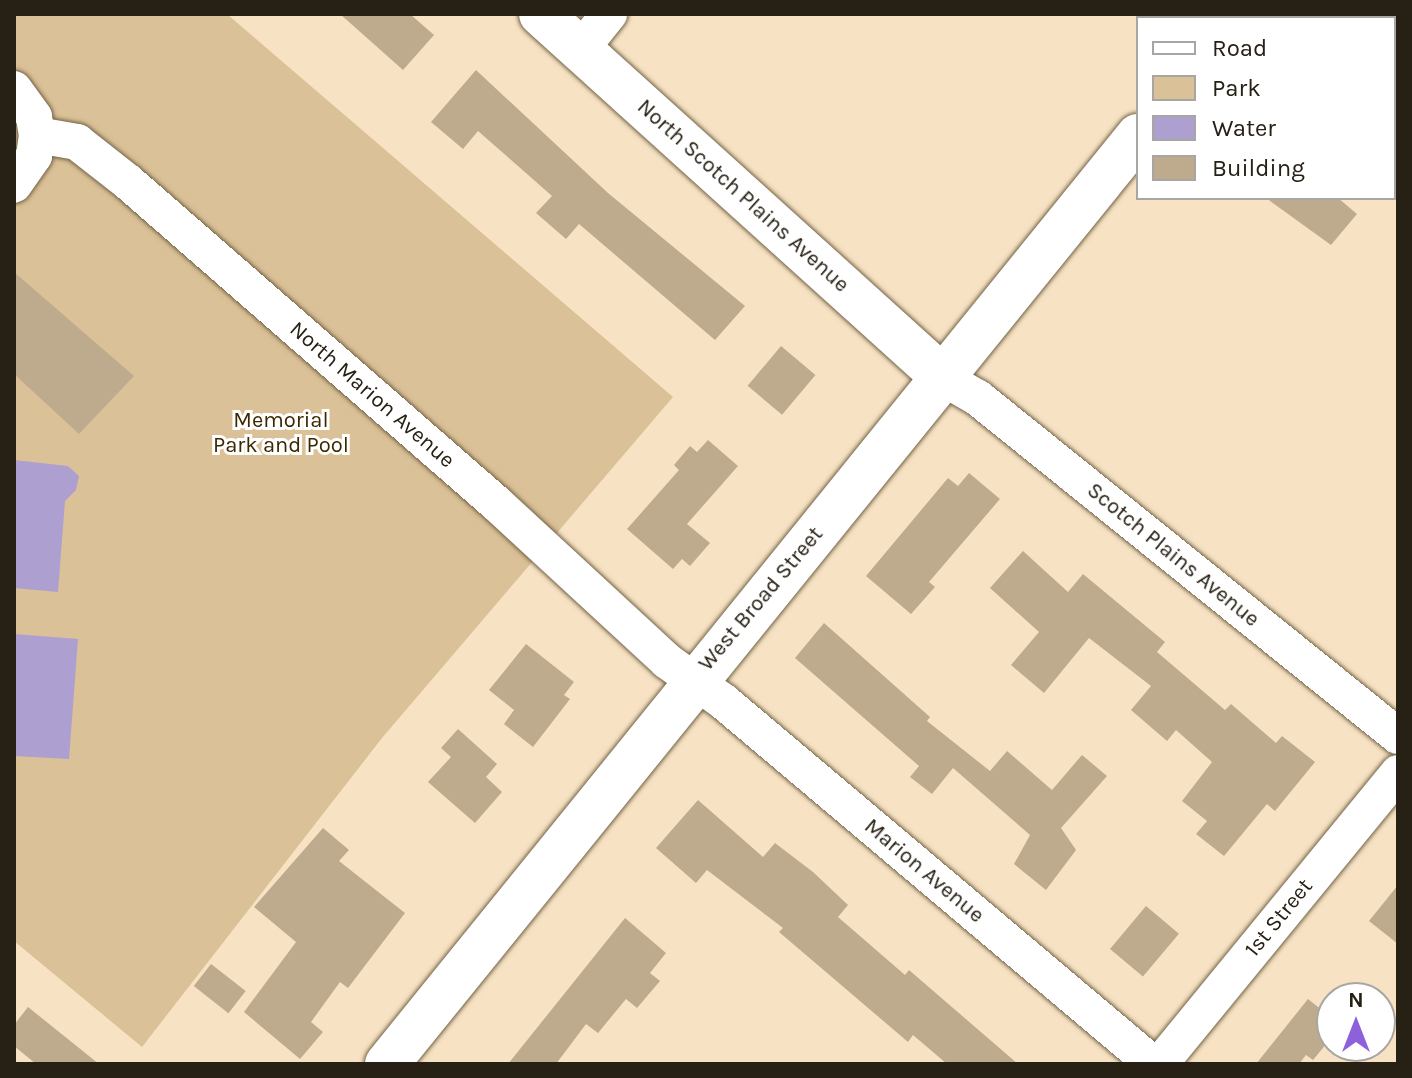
<!DOCTYPE html>
<html>
<head>
<meta charset="utf-8">
<style>
  body { margin:0 }
  #map { position:relative; width:1412px; height:1078px; overflow:hidden; background:#f7e3c4; font-family:Karla,sans-serif }
  div>[style] { position:absolute }
  [style*='--x'] { left:calc(var(--x)*1px); top:calc(var(--y)*1px); width:calc(var(--w)*1px); rotate:calc(var(--a)*1deg) }
  .green>* { inset:0; background:#dbc197 }
  .water>* { inset:0; background:#ae9fd1 }
  .building>* { inset:0; background:#beab8d; transform-origin:0 0 }
  .roads { filter:drop-shadow(0 0 2px #736246) drop-shadow(0 0 2px #736246) }
  .minor>* { height:36px; margin:-18px; padding:0 18px; transform-origin:18px; border-radius:18px; background:#fff }
  .tertiary>* { height:44px; margin:-22px; padding:0 22px; transform-origin:22px; border-radius:22px; background:#fff }
  span { translate:-50% -50%; white-space:nowrap; text-align:center; line-height:1.15; -webkit-text-stroke:6px #fff; paint-order:stroke }
  .street-label { font-size:22px; color:#272014 }
  .park-label { font-size:22px; color:#3c2800 }
  .frame { position:absolute; inset:0; border:16px solid #272014; pointer-events:none }
  .legend { position:absolute; left:1136px; top:16px; width:260px; height:184px; box-sizing:border-box; background:#fff; border:2px solid #a9a6a1; margin:0; padding:10px 14px; list-style:none; font-size:24px; color:#272014 }
  .legend li { display:flex; align-items:center; gap:16px; height:40px }
  .legend b { width:40px; border:2px solid #a9a6a1 }
  .north { position:absolute; left:1316px; top:982px; width:80px; height:80px; box-sizing:border-box; background:#fff; border:2px solid #a9a6a1; border-radius:50%; rotate:0deg; font-size:22px; font-weight:700; line-height:32px; text-align:center; color:#272014 }
  .north::after { content:''; display:block; margin:auto; width:28px; height:36px; background:#8e60da; clip-path:polygon(50% 0,100% 100%,50% 72%,0 100%) }
</style>
</head>
<body>
<div id="map">
  <div class="green">
    <div style="clip-path:polygon(14px 14px,227px 14px,673px 397px,382px 738px,142px 1047px,14px 941px)"></div>
  </div>
  <div class="water">
    <div style="clip-path:polygon(14px 460px,68px 466px,79px 476px,76px 490px,65px 501px,58px 592px,14px 588px)"></div>
    <div style="clip-path:polygon(14px 634px,78px 639px,69px 759px,14px 756px)"></div>
  </div>
  <div class="building">
    <div style="clip-path:polygon(340px 14px,410px 14px,434px 35px,403px 70px)"></div>
    <div style="clip-path:polygon(476px 70px,608px 193px,745px 306px,715px 340px,579px 224px,566px 239px,536px 213px,552px 196px,478px 131px,463px 149px,431px 122px)"></div>
    <div style="clip-path:polygon(1266px 198px,1338px 198px,1357px 214px,1331px 245px)"></div>
    <div style="clip-path:polygon(14px 272px,134px 376px,79px 434px,14px 374px)"></div>
    <div style="left:781px;top:346px;width:45px;height:52px;rotate:40deg"></div>
    <div style="clip-path:polygon(708px 440px,738px 466px,687px 524px,710px 543px,690px 566px,682px 559px,673px 569px,627px 529px,679px 470px,674px 465px,690px 446px,697px 452px)"></div>
    <div style="clip-path:polygon(969px 473px,1000px 499px,929px 582px,935px 587px,911px 614px,866px 576px,948px 478px,958px 486px)"></div>
    <div style="clip-path:polygon(1023px 551px,1068px 592px,1083px 574px,1165px 642px,1157px 652px,1225px 710px,1231px 704px,1276px 743px,1282px 736px,1315px 762px,1275px 811px,1267px 804px,1224px 856px,1196px 834px,1207px 821px,1182px 801px,1212px 762px,1176px 730px,1167px 741px,1131px 710px,1151px 686px,1089px 638px,1044px 693px,1011px 665px,1039px 632px,990px 588px)"></div>
    <div style="clip-path:polygon(824px 623px,930px 717px,927px 721px,990px 771px,1007px 751px,1052px 790px,1082px 755px,1107px 776px,1061px 828px,1076px 850px,1046px 890px,1014px 864px,1030px 835px,953px 768px,932px 794px,910px 777px,919px 766px,795px 658px)"></div>
    <div style="clip-path:polygon(526px 644px,574px 682px,564px 695px,570px 699px,533px 747px,504px 724px,514px 710px,489px 690px)"></div>
    <div style="clip-path:polygon(458px 729px,497px 764px,486px 777px,502px 792px,475px 823px,428px 782px,451px 757px,441px 748px)"></div>
    <div style="clip-path:polygon(698px 800px,763px 857px,775px 843px,813px 872px,848px 905px,838px 917px,905px 975px,909px 970px,1018px 1064px,947px 1064px,913px 1035px,908px 1042px,779px 932px,783px 928px,707px 870px,696px 883px,656px 848px)"></div>
    <div style="clip-path:polygon(323px 828px,349px 850px,339px 861px,405px 913px,348px 988px,340px 982px,311px 1022px,323px 1032px,300px 1059px,244px 1012px,296px 942px,254px 907px)"></div>
    <div style="clip-path:polygon(1398px 885px,1398px 944px,1369px 921px)"></div>
    <div style="left:1146px;top:906px;width:43px;height:56px;rotate:40deg"></div>
    <div style="clip-path:polygon(625px 918px,666px 953px,650px 973px,660px 981px,637px 1008px,626px 999px,598px 1033px,586px 1024px,556px 1064px,508px 1064px)"></div>
    <div style="left:211px;top:964px;width:44px;height:28px;rotate:38deg"></div>
    <div style="clip-path:polygon(1308px 999px,1332px 1018px,1332px 1037px,1313px 1060px,1306px 1055px,1299px 1064px,1256px 1064px)"></div>
    <div style="clip-path:polygon(28px 1007px,99px 1064px,36px 1064px,14px 1046px,14px 1025px)"></div>
  </div>
  <div class="roads">
    <div class="minor">
      <div style="--x:581;--y:49;--w:45;--a:-51.3"></div>
      <div style="--x:14;--y:89;--w:34;--a:54"></div>
      <div style="--x:34;--y:117;--w:18;--a:81"></div>
      <div style="--x:37;--y:135;--w:21;--a:98"></div>
      <div style="--x:34;--y:156;--w:35;--a:125"></div>
      <div style="--x:37;--y:135;--w:41;--a:9.9"></div>
      <div style="--x:77;--y:142;--w:65;--a:38.1"></div>
      <div style="--x:128;--y:182;--w:490;--a:41.1"></div>
      <div style="--x:497;--y:504;--w:231;--a:42.7"></div>
      <div style="--x:667;--y:661;--w:70;--a:35.7"></div>
      <div style="--x:724;--y:702;--w:561;--a:40.16"></div>
      <div style="--x:1394;--y:143;--w:6;--a:45"></div>
      <div style="--x:945;--y:379;--w:38;--a:30"></div>
      <div style="--x:978;--y:398;--w:539;--a:38.83"></div>
      <div style="--x:1160;--y:1064;--w:376;--a:-50.7"></div>
    </div>
    <div class="tertiary">
      <div style="--x:541;--y:14;--w:544;--a:42.1"></div>
      <div style="--x:1233;--y:18;--w:5;--a:-53"></div>
      <div style="--x:387;--y:1064;--w:1194;--a:-51.02"></div>
    </div>
  </div>
  <div class="street-label">
    <span style="left:743px;top:196px;rotate:42deg">North Scotch Plains Avenue</span>
    <span style="left:372px;top:395px;rotate:41deg">North Marion Avenue</span>
    <span style="left:1173px;top:555px;rotate:39deg">Scotch Plains Avenue</span>
    <span style="left:761px;top:599px;rotate:-50deg">West Broad Street</span>
    <span style="left:924px;top:871px;rotate:40deg">Marion Avenue</span>
    <span style="left:1279px;top:918px;rotate:-51deg">1st Street</span>
  </div>
  <div class="park-label">
    <span style="left:281px;top:433px">Memorial<br>Park and Pool</span>
  </div>
  <div class="frame"></div>
  <ul class="legend">
  <li><b style="height:10px;background:#fff"></b>Road</li>
  <li><b style="height:22px;background:#dbc197"></b>Park</li>
  <li><b style="height:22px;background:#ae9fd1"></b>Water</li>
  <li><b style="height:22px;background:#beab8d"></b>Building</li>
  </ul>
  <div class="north">N</div>
</div>
</body>
</html>
